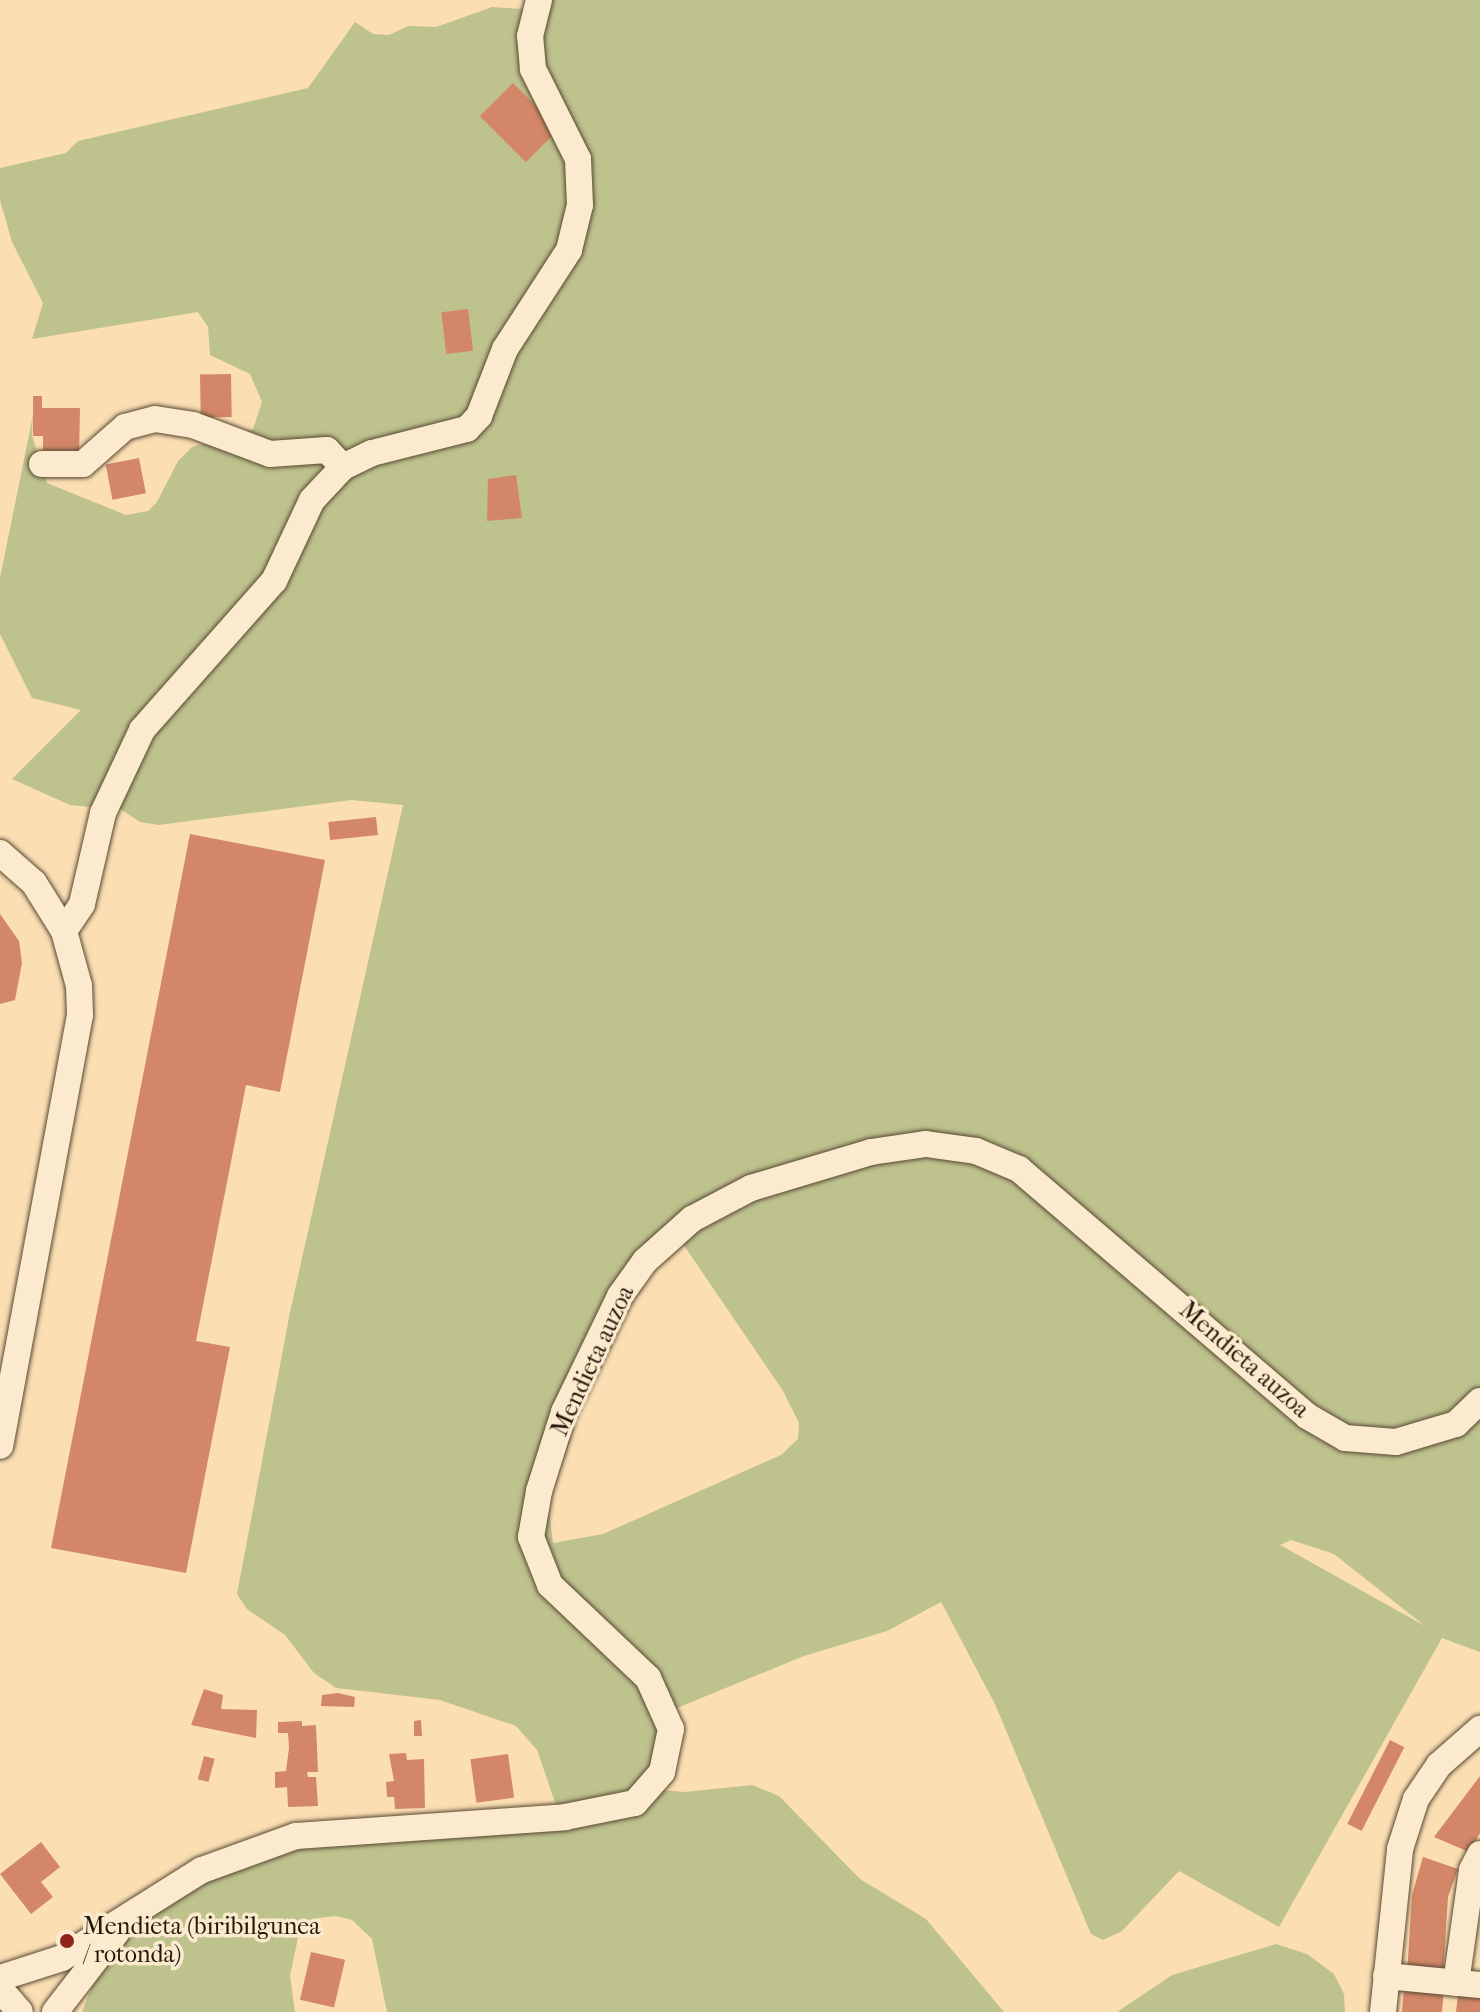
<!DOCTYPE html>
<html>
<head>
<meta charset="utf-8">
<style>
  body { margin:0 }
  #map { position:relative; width:1480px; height:2012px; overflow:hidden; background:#fbdfb3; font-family:"IM FELL French Canon",serif }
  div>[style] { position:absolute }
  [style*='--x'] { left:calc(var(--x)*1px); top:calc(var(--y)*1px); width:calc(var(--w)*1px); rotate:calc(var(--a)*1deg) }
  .green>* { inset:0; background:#bec28d }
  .building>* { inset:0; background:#d38768; transform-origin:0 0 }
  .roads { filter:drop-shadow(0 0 2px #584934) drop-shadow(0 0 2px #584934) }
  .minor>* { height:26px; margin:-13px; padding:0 13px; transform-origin:13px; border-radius:13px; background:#fceace }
  .dots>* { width:22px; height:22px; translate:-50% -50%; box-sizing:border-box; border:4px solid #fceace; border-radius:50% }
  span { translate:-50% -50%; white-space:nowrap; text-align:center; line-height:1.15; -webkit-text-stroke:7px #fceace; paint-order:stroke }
  .street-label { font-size:24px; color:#21170a }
  .poi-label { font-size:24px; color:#21170a }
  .left { translate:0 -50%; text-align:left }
</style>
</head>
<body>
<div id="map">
  <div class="green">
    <div style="clip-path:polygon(evenodd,533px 0,1480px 0,1480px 1652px,1442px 1638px,1279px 1927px,1179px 1871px,1122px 1931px,1103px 1940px,1091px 1934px,995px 1704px,941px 1602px,887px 1631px,804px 1656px,672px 1710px,659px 1790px,685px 1792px,752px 1785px,779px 1796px,860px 1879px,926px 1919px,1004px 2012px,387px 2012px,372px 1939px,352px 1920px,336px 1916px,318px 1918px,299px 1933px,290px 1976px,295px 2012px,82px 2012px,97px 1973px,134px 1927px,171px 1897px,290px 1842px,556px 1805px,537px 1750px,516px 1726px,440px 1700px,336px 1688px,314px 1673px,285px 1635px,247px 1609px,237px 1594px,290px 1312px,403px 805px,351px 800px,159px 825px,140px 822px,122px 810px,70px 805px,12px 779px,81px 710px,32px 698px,0 634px,0 578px,33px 415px,32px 435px,47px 483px,126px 515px,148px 511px,157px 502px,178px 461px,192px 447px,253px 429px,262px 402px,250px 374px,210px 355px,208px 327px,198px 312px,32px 339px,43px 303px,12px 242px,0 200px,0 168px,66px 153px,78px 141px,308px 88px,355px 22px,373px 34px,389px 35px,408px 26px,436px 27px,492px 7px,522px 9px,533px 0,681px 1241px,783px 1391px,799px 1423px,798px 1439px,781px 1455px,603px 1534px,553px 1543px,548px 1502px,586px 1396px,633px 1293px,681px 1241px,533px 0,1291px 1540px,1334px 1554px,1425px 1626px,1280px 1545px,1291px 1540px)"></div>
    <div style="clip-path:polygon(1276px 1944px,1307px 1954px,1334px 1974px,1344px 1994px,1345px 2012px,1117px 2012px,1172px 1975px)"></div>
  </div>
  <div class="building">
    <div style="left:513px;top:83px;width:65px;height:47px;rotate:45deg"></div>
    <div style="left:468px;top:309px;width:42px;height:27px;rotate:83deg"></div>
    <div style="left:231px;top:374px;width:43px;height:31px;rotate:89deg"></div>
    <div style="clip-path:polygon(33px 396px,42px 396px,42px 408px,80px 408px,79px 456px,43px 456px,43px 436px,33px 436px)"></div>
    <div style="left:139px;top:458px;width:36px;height:34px;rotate:79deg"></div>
    <div style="clip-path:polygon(516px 475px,522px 518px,487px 521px,488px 479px)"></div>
    <div style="left:376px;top:817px;width:18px;height:48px;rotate:84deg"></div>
    <div style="clip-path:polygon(190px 834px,325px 860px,280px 1092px,246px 1085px,196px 1341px,230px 1347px,186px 1573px,51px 1548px)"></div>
    <div style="clip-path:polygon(0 914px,19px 941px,22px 963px,15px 1000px,0 1004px)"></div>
    <div style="clip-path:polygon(204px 1689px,223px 1695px,221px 1709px,257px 1710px,256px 1738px,191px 1725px)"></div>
    <div style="clip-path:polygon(338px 1693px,355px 1697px,354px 1707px,321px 1706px,322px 1695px)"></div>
    <div style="clip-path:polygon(421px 1720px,422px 1736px,414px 1736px,414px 1721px)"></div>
    <div style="clip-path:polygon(302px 1721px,302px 1726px,316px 1725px,318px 1772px,307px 1772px,308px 1777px,316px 1777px,318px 1806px,288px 1807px,287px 1787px,275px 1788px,275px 1772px,286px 1771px,289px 1748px,288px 1733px,278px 1733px,278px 1722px)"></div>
    <div style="left:1390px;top:1740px;width:16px;height:94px;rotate:27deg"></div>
    <div style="clip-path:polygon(406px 1753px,407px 1760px,424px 1759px,425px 1808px,395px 1809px,394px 1797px,387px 1797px,386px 1782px,394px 1781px,389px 1754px)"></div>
    <div style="left:508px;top:1754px;width:44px;height:38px;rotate:82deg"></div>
    <div style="left:204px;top:1756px;width:11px;height:24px;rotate:15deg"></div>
    <div style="clip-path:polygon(1480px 1776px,1480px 1833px,1469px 1852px,1434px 1837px)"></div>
    <div style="clip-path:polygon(41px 1842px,60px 1867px,41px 1882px,53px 1897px,31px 1914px,0 1874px)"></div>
    <div style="clip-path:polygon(1423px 1857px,1458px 1869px,1448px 1897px,1443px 1974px,1407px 1974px,1412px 1895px)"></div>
    <div style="left:311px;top:1952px;width:35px;height:49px;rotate:13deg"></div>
    <div style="clip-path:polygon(1404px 1986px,1444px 1990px,1442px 2012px,1402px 2012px)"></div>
    <div style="clip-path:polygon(1458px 1994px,1480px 1996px,1480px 2012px,1456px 2012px)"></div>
  </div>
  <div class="roads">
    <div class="minor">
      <div style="--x:42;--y:464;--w:41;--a:0"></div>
      <div style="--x:83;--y:464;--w:56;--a:-41.4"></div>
      <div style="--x:125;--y:427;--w:31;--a:-15"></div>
      <div style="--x:155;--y:419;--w:38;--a:9"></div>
      <div style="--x:193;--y:425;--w:82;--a:20.6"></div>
      <div style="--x:270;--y:454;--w:57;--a:-4"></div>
      <div style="--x:327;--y:450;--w:23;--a:47"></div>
      <div style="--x:0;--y:853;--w:45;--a:41.4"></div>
      <div style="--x:34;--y:883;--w:57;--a:58"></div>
      <div style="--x:64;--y:931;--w:57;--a:74.7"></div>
      <div style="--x:79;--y:986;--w:29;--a:88"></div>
      <div style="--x:80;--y:1015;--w:438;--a:100.5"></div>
      <div style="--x:64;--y:931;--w:32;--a:-56"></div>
      <div style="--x:82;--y:904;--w:93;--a:-77"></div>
      <div style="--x:103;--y:813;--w:92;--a:-64.8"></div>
      <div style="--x:142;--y:730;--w:199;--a:-48.5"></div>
      <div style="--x:274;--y:581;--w:89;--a:-64.9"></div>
      <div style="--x:312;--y:500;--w:45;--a:-46.8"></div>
      <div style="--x:343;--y:467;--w:32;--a:-26"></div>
      <div style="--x:372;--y:453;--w:98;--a:-14.2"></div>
      <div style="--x:467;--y:429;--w:18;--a:-47"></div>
      <div style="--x:479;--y:416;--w:72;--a:-68.8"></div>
      <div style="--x:505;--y:349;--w:118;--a:-57.1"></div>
      <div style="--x:569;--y:250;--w:46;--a:-76.3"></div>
      <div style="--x:580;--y:205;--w:46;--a:-92.5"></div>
      <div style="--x:578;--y:159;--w:101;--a:-116.6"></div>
      <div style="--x:533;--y:69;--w:33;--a:-95"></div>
      <div style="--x:530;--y:36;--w:37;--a:-76"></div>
      <div style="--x:1386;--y:1976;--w:94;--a:5.5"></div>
      <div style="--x:0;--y:1978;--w:65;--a:-17.9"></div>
      <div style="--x:62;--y:1958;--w:165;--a:-32.2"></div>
      <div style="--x:202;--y:1870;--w:100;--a:-19.9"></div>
      <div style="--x:296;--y:1836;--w:270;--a:-4"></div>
      <div style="--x:565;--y:1817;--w:71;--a:-11.3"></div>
      <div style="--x:635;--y:1803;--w:41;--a:-48.9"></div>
      <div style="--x:662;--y:1772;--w:44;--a:-78.2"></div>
      <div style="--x:671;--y:1729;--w:56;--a:-114.3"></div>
      <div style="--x:648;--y:1678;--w:135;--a:-136.5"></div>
      <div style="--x:550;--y:1585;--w:52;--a:-111.6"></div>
      <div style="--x:531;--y:1537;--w:47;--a:-80.1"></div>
      <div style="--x:539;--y:1491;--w:83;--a:-72.4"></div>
      <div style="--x:564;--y:1412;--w:129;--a:-64.2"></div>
      <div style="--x:620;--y:1296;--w:43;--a:-54.5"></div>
      <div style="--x:645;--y:1261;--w:63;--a:-41.8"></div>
      <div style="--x:692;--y:1219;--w:67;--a:-27.7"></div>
      <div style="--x:751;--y:1188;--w:125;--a:-16.7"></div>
      <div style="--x:871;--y:1152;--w:56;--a:-8.3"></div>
      <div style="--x:926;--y:1144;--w:50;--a:8"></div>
      <div style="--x:976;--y:1151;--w:47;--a:22.7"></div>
      <div style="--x:1019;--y:1169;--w:379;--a:40.6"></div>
      <div style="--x:1307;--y:1416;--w:44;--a:30.1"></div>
      <div style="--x:1345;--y:1438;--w:51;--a:4.5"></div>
      <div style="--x:1396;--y:1442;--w:63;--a:-16.7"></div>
      <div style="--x:1456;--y:1424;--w:33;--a:-44"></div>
      <div style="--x:1456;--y:1983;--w:114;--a:-81.9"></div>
      <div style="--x:1472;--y:1870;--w:18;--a:-63"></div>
      <div style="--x:0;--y:1989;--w:30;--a:49"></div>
      <div style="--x:55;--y:2012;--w:100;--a:-52.3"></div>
      <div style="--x:1383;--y:2012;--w:164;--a:-84"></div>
      <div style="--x:1400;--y:1849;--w:52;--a:-72.3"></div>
      <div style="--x:1416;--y:1799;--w:41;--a:-55.9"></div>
      <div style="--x:1439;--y:1765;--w:55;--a:-41.3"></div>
    </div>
  </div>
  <div class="dots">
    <div style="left:67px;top:1941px;background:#8f2418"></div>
  </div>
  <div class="street-label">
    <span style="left:1244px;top:1360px;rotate:41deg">Mendieta auzoa</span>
    <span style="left:593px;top:1361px;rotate:-65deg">Mendieta auzoa</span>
  </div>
  <div class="poi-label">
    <span class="left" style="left:83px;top:1941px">Mendieta (biribilgunea<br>/ rotonda)</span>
  </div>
</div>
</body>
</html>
